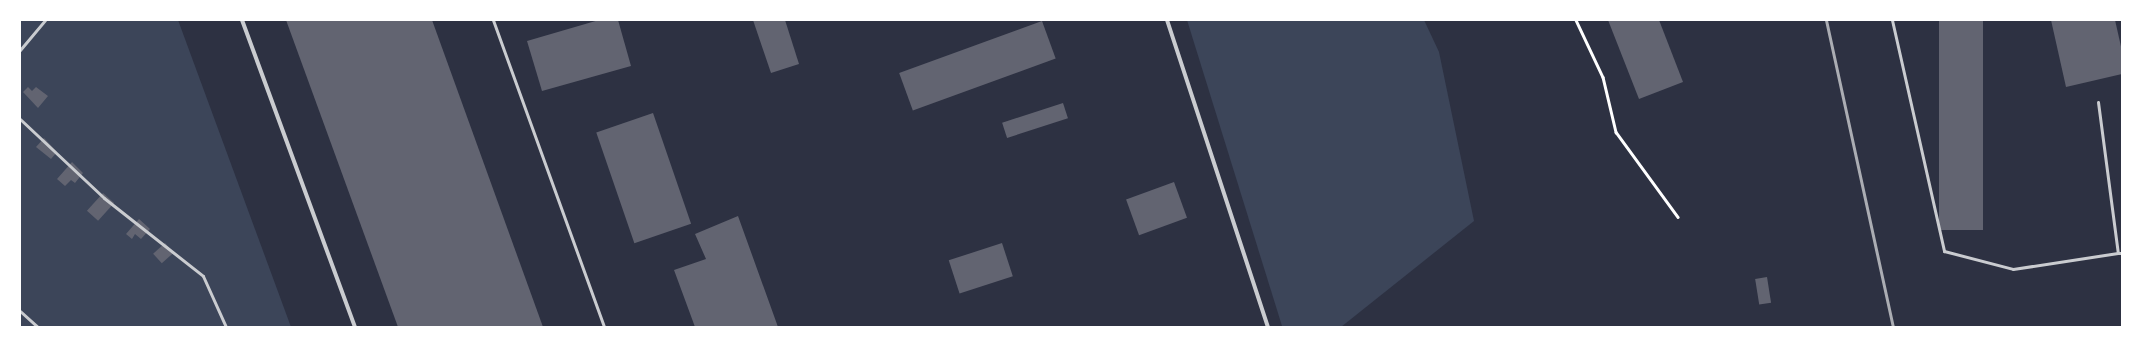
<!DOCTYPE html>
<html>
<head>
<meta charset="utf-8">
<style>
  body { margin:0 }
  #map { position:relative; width:2142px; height:347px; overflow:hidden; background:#2d3142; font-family:Raleway,sans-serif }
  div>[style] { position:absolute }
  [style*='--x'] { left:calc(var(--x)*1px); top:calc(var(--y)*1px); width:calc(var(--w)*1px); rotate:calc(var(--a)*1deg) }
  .green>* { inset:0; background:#3c4559 }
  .building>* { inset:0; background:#626471; transform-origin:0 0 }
  .path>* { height:2.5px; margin:-1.25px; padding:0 1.25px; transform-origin:1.25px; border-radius:1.25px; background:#fff }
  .service>* { height:3px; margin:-1.5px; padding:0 1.5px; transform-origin:1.5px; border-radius:1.5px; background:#caccd0 }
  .minor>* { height:4px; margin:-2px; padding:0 2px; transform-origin:2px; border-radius:2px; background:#caccd0 }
  .rail>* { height:3px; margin:-1.5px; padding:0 1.5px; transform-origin:1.5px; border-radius:1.5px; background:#abadb3 }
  span { translate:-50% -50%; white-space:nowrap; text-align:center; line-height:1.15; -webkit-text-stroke:4px #fff; paint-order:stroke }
  .frame { position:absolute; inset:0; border:21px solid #fff; pointer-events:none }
</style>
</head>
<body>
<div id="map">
  <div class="green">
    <div style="clip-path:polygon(20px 20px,178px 20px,291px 327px,20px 327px)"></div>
    <div style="clip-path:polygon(1187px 20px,1424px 20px,1439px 52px,1474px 221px,1341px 327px,1282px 326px)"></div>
  </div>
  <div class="building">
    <div style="clip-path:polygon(286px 20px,432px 20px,543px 327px,398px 327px)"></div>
    <div style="clip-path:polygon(599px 20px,618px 20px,631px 66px,542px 91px,527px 41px)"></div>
    <div style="clip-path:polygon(753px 20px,785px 20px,799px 64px,771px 73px)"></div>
    <div style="clip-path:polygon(1608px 20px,1659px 20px,1683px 82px,1639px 99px)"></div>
    <div style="left:1939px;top:20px;width:44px;height:210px"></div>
    <div style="clip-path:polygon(2051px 20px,2115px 20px,2122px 51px,2122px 74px,2066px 87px)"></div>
    <div style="left:1042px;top:21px;width:40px;height:152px;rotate:70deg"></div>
    <div style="clip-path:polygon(28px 87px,32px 91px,36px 87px,48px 96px,38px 108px,23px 92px)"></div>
    <div style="left:1063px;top:103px;width:16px;height:64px;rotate:72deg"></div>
    <div style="left:653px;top:113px;width:117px;height:60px;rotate:71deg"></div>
    <div style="clip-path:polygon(44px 138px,57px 152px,51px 159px,36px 147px)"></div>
    <div style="clip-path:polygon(72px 162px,83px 173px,75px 183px,71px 180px,65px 186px,57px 179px)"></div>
    <div style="left:1174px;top:182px;width:38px;height:51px;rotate:70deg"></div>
    <div style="left:103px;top:193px;width:15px;height:24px;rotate:42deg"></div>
    <div style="clip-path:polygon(738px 216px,778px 327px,695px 327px,674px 270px,706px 259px,695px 234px)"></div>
    <div style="clip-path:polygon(139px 219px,150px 229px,141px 239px,135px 234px,132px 239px,126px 234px)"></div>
    <div style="left:165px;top:243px;width:13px;height:16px;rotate:48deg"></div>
    <div style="left:1002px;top:243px;width:35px;height:56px;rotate:72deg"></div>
    <div style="left:1767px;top:277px;width:26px;height:12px;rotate:81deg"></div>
  </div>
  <div class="path">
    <div style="--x:1576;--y:20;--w:63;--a:64.7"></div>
    <div style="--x:1603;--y:77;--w:57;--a:76.7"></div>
    <div style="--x:1616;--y:132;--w:105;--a:53.9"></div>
  </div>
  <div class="service">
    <div style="--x:493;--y:20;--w:326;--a:70.1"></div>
    <div style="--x:1892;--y:20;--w:237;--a:77.3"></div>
    <div style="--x:1944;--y:251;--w:71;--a:14.6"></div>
    <div style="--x:2013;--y:269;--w:106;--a:-8.7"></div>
    <div style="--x:20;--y:50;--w:39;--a:-50"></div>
    <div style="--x:2098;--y:102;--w:152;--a:82.5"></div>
    <div style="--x:2118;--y:253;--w:4;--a:0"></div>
    <div style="--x:20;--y:119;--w:115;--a:43.2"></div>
    <div style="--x:104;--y:198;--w:126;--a:38.2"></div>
    <div style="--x:203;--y:276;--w:56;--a:65.7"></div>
    <div style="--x:20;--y:311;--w:24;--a:42"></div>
  </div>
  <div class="minor">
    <div style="--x:242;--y:20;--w:327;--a:69.8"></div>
    <div style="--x:1167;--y:20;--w:323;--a:71.8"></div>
  </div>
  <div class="rail">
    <div style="--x:1826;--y:20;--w:314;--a:77.7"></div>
  </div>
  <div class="frame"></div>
</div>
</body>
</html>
